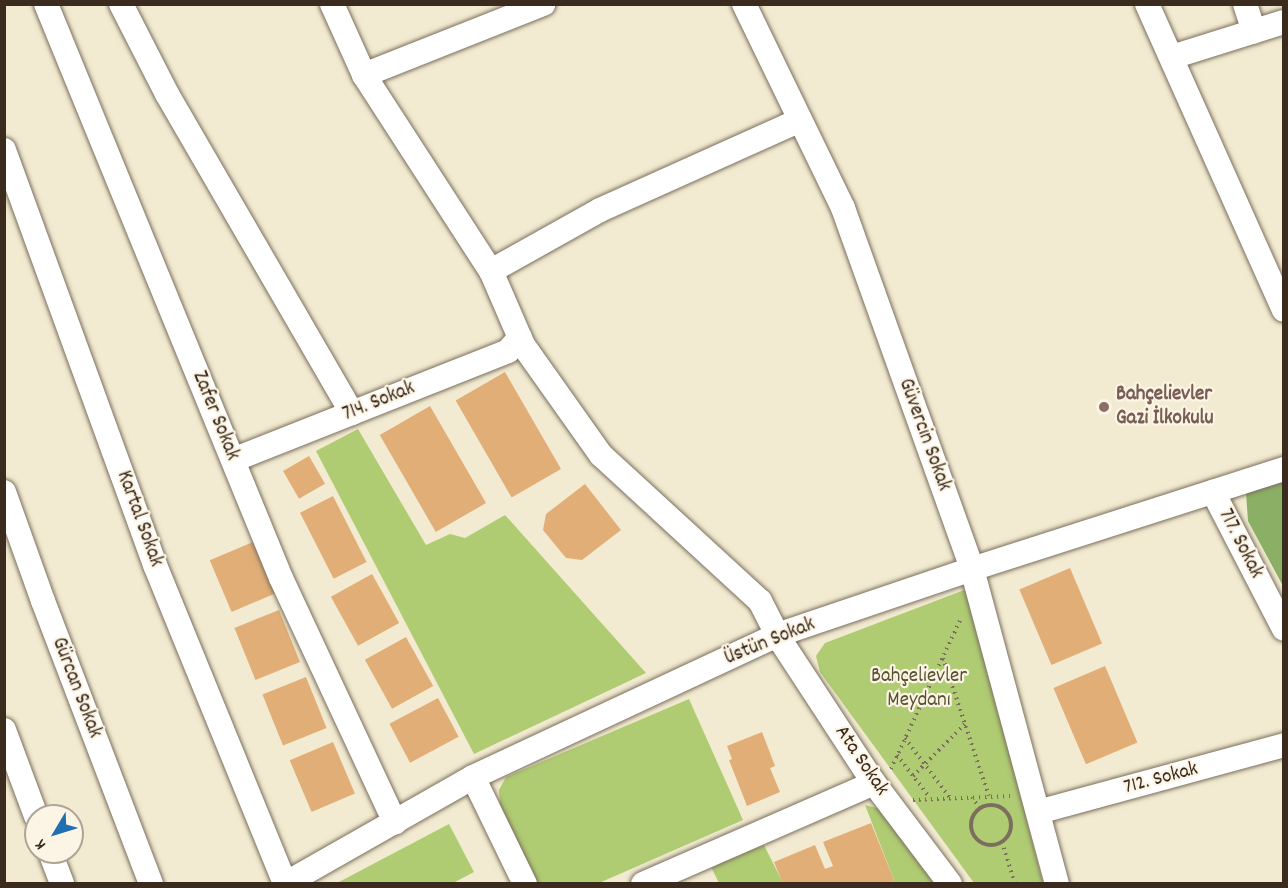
<!DOCTYPE html>
<html>
<head>
<meta charset="utf-8">
<style>
  body { margin:0 }
  #map { position:relative; width:1288px; height:888px; overflow:hidden; background:#f2ebd1; font-family:Dekko,sans-serif }
  div>[style] { position:absolute }
  [style*='--x'] { left:calc(var(--x)*1px); top:calc(var(--y)*1px); width:calc(var(--w)*1px); rotate:calc(var(--a)*1deg) }
  .green>* { inset:0; background:#afcc73 }
  .forest>* { inset:0; background:#8bb065 }
  .building>* { inset:0; background:#e2ae77; transform-origin:0 0 }
  .path>* { height:4px; margin-top:-2px; transform-origin:0; background:repeating-linear-gradient(90deg,#7b6e5d 0 1.5px,transparent 0 6px) }
  .path>.ring { margin:-2px; padding:0; box-sizing:content-box; background:none; border:4px solid #7b6e5d; border-radius:50% }
  .roads { filter:drop-shadow(0 0 2px #7b6e5d) drop-shadow(0 0 2px #7b6e5d) }
  .minor>* { height:24px; margin:-12px; padding:0 12px; transform-origin:12px; border-radius:12px; background:#fff }
  .dots>* { width:16px; height:16px; translate:-50% -50%; box-sizing:border-box; border:3px solid #fcf5e5; border-radius:50% }
  span { translate:-50% -50%; white-space:nowrap; text-align:center; line-height:1.15; -webkit-text-stroke:4.5px #fcf5e5; paint-order:stroke }
  .education-label { font-size:21px; color:#785e54; font-weight:700 }
  .left { translate:0 -50%; text-align:left }
  .street-label { font-size:21px; color:#3b2a1e }
  .park-label { font-size:21px; color:#585233 }
  .frame { position:absolute; inset:0; border:6px solid #3b2a1e; pointer-events:none }
  .north { position:absolute; left:24px; top:804px; width:60px; height:60px; box-sizing:border-box; background:#fcf5e5; border:2px solid #afa495; border-radius:50%; rotate:232deg; font-size:16px; font-weight:700; line-height:24px; text-align:center; color:#3b2a1e }
  .north::after { content:''; display:block; margin:auto; width:21px; height:27px; background:#1f6fb2; clip-path:polygon(50% 0,100% 100%,50% 72%,0 100%) }
</style>
</head>
<body>
<div id="map">
  <div class="green">
    <div style="clip-path:polygon(358px 429px,426px 545px,450px 534px,465px 538px,505px 515px,646px 673px,474px 754px,316px 451px)"></div>
    <div style="clip-path:polygon(967px 589px,1043px 883px,974px 883px,820px 672px,816px 656px,825px 643px)"></div>
    <div style="clip-path:polygon(689px 699px,743px 820px,599px 883px,537px 883px,500px 806px,499px 790px,506px 777px)"></div>
    <div style="clip-path:polygon(865px 805px,881px 809px,939px 883px,886px 883px,894px 880px)"></div>
    <div style="clip-path:polygon(449px 824px,474px 872px,453px 883px,337px 883px)"></div>
    <div style="clip-path:polygon(764px 845px,783px 883px,719px 883px,711px 867px)"></div>
  </div>
  <div class="forest">
    <div style="clip-path:polygon(1283px 478px,1283px 586px,1248px 521px,1246px 493px)"></div>
  </div>
  <div class="building">
    <div style="left:505px;top:372px;width:112px;height:57px;rotate:60deg"></div>
    <div style="left:430px;top:406px;width:112px;height:58px;rotate:60deg"></div>
    <div style="left:309px;top:456px;width:32px;height:30px;rotate:60deg"></div>
    <div style="clip-path:polygon(585px 484px,621px 530px,582px 560px,566px 558px,543px 530px,546px 514px)"></div>
    <div style="left:333px;top:496px;width:74px;height:37px;rotate:63deg"></div>
    <div style="left:253px;top:542px;width:56px;height:47px;rotate:67deg"></div>
    <div style="left:1070px;top:568px;width:82px;height:55px;rotate:67deg"></div>
    <div style="left:372px;top:574px;width:56px;height:47px;rotate:61deg"></div>
    <div style="left:279px;top:610px;width:56px;height:48px;rotate:68deg"></div>
    <div style="left:406px;top:637px;width:56px;height:47px;rotate:61deg"></div>
    <div style="left:1105px;top:666px;width:83px;height:56px;rotate:67deg"></div>
    <div style="left:306px;top:677px;width:55px;height:47px;rotate:68deg"></div>
    <div style="left:438px;top:698px;width:44px;height:55px;rotate:62deg"></div>
    <div style="clip-path:polygon(762px 732px,775px 766px,770px 768px,780px 792px,747px 806px,729px 760px,732px 759px,727px 746px)"></div>
    <div style="left:333px;top:742px;width:56px;height:47px;rotate:67deg"></div>
    <div style="clip-path:polygon(871px 823px,894px 880px,886px 884px,783px 884px,774px 862px,815px 845px,825px 869px,833px 866px,823px 842px)"></div>
  </div>
  <div class="path">
    <div style="--x:943;--y:658;--w:145;--a:71.6"></div>
    <div style="--x:905;--y:738;--w:75;--a:53.1"></div>
    <div style="--x:897;--y:755;--w:54;--a:52.5"></div>
    <div style="--x:891;--y:769;--w:166;--a:-65.1"></div>
    <div style="--x:913;--y:776;--w:74;--a:-45"></div>
    <div style="--x:972;--y:797;--w:14;--a:56"></div>
    <div style="--x:913;--y:800;--w:97;--a:-2.4"></div>
    <div class="ring" style="left:971px;top:805px;width:36px;height:36px"></div>
    <div style="--x:1002;--y:842;--w:44;--a:72.8"></div>
  </div>
  <div class="roads">
    <div class="minor">
      <div style="--x:46;--y:4;--w:620;--a:67.74"></div>
      <div style="--x:281;--y:578;--w:270;--a:65"></div>
      <div style="--x:121;--y:4;--w:101;--a:62.9"></div>
      <div style="--x:167;--y:94;--w:369;--a:59.9"></div>
      <div style="--x:332;--y:4;--w:78;--a:65.7"></div>
      <div style="--x:364;--y:75;--w:234;--a:57.1"></div>
      <div style="--x:491;--y:271;--w:81;--a:66.6"></div>
      <div style="--x:523;--y:345;--w:135;--a:54.7"></div>
      <div style="--x:601;--y:455;--w:216;--a:42.6"></div>
      <div style="--x:760;--y:601;--w:38;--a:63"></div>
      <div style="--x:777;--y:635;--w:177;--a:56.8"></div>
      <div style="--x:874;--y:783;--w:126;--a:53"></div>
      <div style="--x:744;--y:4;--w:227;--a:64.1"></div>
      <div style="--x:843;--y:208;--w:383;--a:70.3"></div>
      <div style="--x:972;--y:569;--w:326;--a:74.9"></div>
      <div style="--x:1147;--y:4;--w:335;--a:65.9"></div>
      <div style="--x:1245;--y:4;--w:29;--a:72"></div>
      <div style="--x:1172;--y:57;--w:117;--a:-17.4"></div>
      <div style="--x:364;--y:75;--w:193;--a:-21.6"></div>
      <div style="--x:4;--y:150;--w:442;--a:70"></div>
      <div style="--x:155;--y:565;--w:344;--a:67.8"></div>
      <div style="--x:491;--y:271;--w:125;--a:-29.2"></div>
      <div style="--x:600;--y:210;--w:219;--a:-24.2"></div>
      <div style="--x:233;--y:460;--w:296;--a:-21.6"></div>
      <div style="--x:508;--y:351;--w:18;--a:-49"></div>
      <div style="--x:4;--y:492;--w:116;--a:70.3"></div>
      <div style="--x:43;--y:601;--w:303;--a:69.1"></div>
      <div style="--x:1213;--y:492;--w:154;--a:62.6"></div>
      <div style="--x:4;--y:730;--w:92;--a:69.6"></div>
      <div style="--x:473;--y:777;--w:119;--a:64.1"></div>
      <div style="--x:1038;--y:812;--w:255;--a:-15.2"></div>
      <div style="--x:50;--y:852;--w:34;--a:69"></div>
      <div style="--x:285;--y:884;--w:216;--a:-29.6"></div>
      <div style="--x:473;--y:777;--w:336;--a:-25"></div>
      <div style="--x:777;--y:635;--w:206;--a:-18.7"></div>
      <div style="--x:972;--y:569;--w:328;--a:-17.8"></div>
      <div style="--x:643;--y:884;--w:252;--a:-23.6"></div>
    </div>
  </div>
  <div class="dots">
    <div style="left:1104px;top:407px;background:#8d6e63"></div>
  </div>
  <div class="education-label">
    <span class="left" style="left:1116px;top:407px">Bahçelievler<br>Gazi İlkokulu</span>
  </div>
  <div class="street-label">
    <span style="left:379px;top:402px;rotate:-22deg">714. Sokak</span>
    <span style="left:215px;top:416px;rotate:68deg">Zafer Sokak</span>
    <span style="left:924px;top:435px;rotate:70deg">Güvercin Sokak</span>
    <span style="left:139px;top:519px;rotate:70deg">Kartal Sokak</span>
    <span style="left:1240px;top:544px;rotate:63deg">717. Sokak</span>
    <span style="left:770px;top:642px;rotate:-22deg">Üstün Sokak</span>
    <span style="left:76px;top:688px;rotate:69deg">Gürcan Sokak</span>
    <span style="left:861px;top:761px;rotate:56deg">Ata Sokak</span>
    <span style="left:1161px;top:779px;rotate:-15deg">712. Sokak</span>
  </div>
  <div class="park-label">
    <span style="left:919px;top:689px">Bahçelievler<br>Meydanı</span>
  </div>
  <div class="frame"></div>
  <div class="north">K</div>
</div>
</body>
</html>
